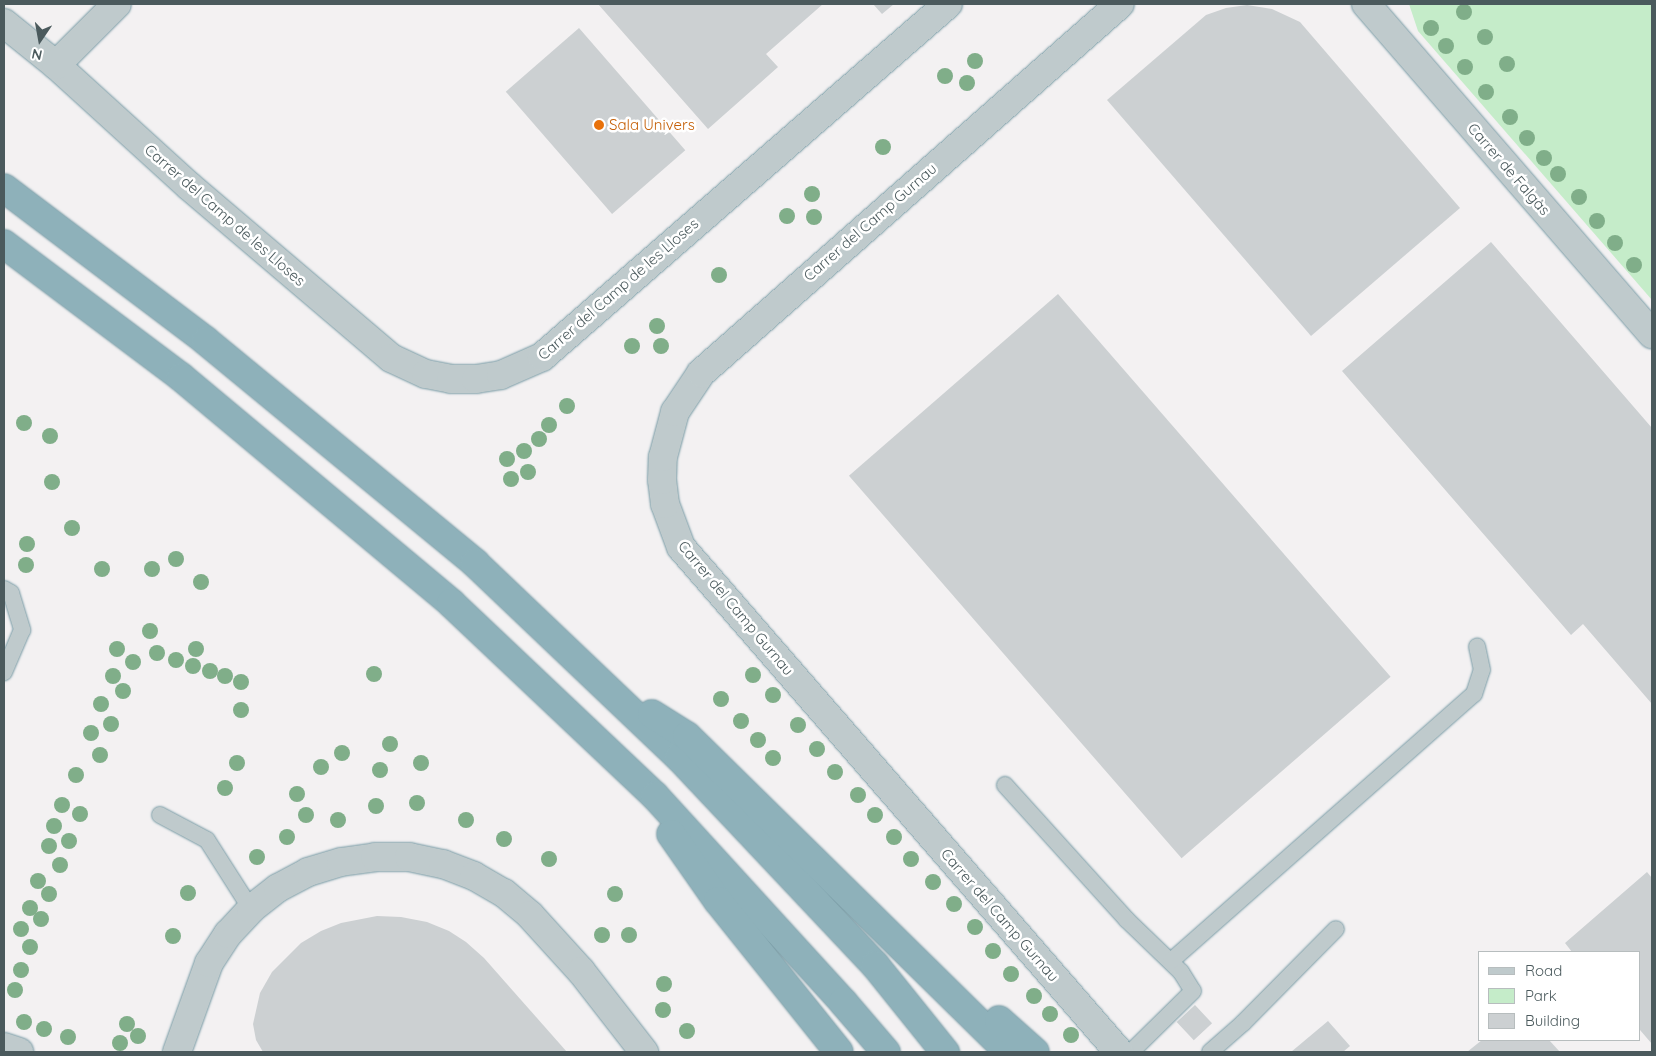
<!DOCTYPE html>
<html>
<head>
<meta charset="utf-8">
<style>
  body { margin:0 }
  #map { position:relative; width:1656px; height:1056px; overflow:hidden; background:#f3f1f2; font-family:Quicksand,sans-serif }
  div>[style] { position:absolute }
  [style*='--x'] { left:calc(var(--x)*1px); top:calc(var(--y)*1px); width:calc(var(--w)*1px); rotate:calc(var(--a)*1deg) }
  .green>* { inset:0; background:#c5ecc9 }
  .building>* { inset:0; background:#ccd0d2; transform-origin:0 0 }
  .roads { filter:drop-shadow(0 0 1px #7a9ca6) drop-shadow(0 0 1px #7a9ca6) }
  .lane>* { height:16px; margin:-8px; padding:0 8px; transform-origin:8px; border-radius:8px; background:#bfcacc }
  .street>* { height:28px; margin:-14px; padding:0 14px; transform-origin:14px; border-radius:14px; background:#bfcacc }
  .highway>* { height:28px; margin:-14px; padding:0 14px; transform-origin:14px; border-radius:14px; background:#8eb1ba }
  .trees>* { width:16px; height:16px; margin:-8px; border-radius:50%; background:#80ae89 }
  .dots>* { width:14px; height:14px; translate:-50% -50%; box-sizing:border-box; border:2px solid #fff; border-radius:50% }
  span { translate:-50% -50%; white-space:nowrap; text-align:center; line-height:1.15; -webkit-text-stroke:5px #fff; paint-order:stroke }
  .food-label { font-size:15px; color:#c56008 }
  .left { translate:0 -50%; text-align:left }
  .street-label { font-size:15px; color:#4b5a5d }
  .frame { position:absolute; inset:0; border:5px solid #4b5a5d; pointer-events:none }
  .legend { position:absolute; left:1478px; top:951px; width:162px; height:90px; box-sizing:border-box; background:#fff; border:1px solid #b7bdbe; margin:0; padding:6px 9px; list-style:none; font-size:15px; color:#4b5a5d }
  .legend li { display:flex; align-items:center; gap:10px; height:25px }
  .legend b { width:25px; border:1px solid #b7bdbe }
  .north { position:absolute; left:15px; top:15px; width:50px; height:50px; -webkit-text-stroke:4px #fff; paint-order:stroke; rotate:192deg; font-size:14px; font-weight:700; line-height:20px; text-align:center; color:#4b5a5d }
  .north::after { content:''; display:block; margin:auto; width:18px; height:22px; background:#4b5a5d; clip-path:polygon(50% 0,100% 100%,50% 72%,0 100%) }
</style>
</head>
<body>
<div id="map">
  <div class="green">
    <div style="clip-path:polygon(1409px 4px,1652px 4px,1652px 300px,1418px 31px)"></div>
  </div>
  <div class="building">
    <div style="clip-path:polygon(598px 4px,823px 4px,766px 54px,778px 67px,708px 129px)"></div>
    <div style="clip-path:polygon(873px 4px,894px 4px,882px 14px)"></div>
    <div style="clip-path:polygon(1247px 5px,1272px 9px,1300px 22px,1460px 208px,1311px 336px,1107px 100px,1206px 15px,1226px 8px)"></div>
    <div style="left:579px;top:28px;width:162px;height:97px;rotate:49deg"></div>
    <div style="clip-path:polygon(1491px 242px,1652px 428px,1652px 704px,1583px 624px,1571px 635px,1342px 371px)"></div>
    <div style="left:1058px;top:294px;width:507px;height:277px;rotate:49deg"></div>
    <div style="clip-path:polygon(1647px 872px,1652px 878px,1652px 1044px,1640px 1030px,1640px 952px,1572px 952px,1565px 943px)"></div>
    <div style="clip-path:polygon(377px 916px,401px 917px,427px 922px,449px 931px,466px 942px,484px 958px,567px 1052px,263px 1052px,256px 1040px,253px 1024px,260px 993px,272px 972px,301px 943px,321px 931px,341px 923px)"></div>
    <div style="left:1195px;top:1005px;width:25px;height:25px;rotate:47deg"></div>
    <div style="clip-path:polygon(1328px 1021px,1350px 1046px,1343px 1052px,1291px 1052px)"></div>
    <div style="clip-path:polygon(1482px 1040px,1549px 1040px,1560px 1052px,1467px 1052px)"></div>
  </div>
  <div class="roads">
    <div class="lane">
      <div style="--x:4;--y:589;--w:8;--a:30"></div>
      <div style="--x:11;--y:593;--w:39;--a:73"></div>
      <div style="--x:22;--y:630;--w:46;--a:113.2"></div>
      <div style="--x:1005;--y:785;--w:181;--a:47.9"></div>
      <div style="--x:1126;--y:919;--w:76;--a:43.9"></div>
      <div style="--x:1181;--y:972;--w:22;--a:58"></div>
      <div style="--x:1193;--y:991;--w:87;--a:135.5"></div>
      <div style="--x:160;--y:815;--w:53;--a:28"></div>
      <div style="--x:207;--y:840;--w:82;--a:57.5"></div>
      <div style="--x:1171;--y:961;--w:404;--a:-41.4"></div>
      <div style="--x:1474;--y:694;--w:25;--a:-72"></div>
      <div style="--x:1482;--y:670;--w:24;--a:-102"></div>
      <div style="--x:1210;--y:1052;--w:44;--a:-41.3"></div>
      <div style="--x:1243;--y:1023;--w:132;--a:-45.3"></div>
    </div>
    <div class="street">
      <div style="--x:1366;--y:4;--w:437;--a:49.1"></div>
      <div style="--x:4;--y:23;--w:67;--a:38.9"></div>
      <div style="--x:56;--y:65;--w:180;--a:42.3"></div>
      <div style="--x:189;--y:186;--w:265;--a:40.4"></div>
      <div style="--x:391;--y:358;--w:38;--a:25"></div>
      <div style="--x:426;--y:374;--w:25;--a:11"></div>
      <div style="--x:451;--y:379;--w:25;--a:0"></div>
      <div style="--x:476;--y:379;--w:25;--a:-9"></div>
      <div style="--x:501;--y:375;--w:45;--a:-23.7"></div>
      <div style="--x:542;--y:357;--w:538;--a:-41.01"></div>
      <div style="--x:56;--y:65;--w:86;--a:-45"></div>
      <div style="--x:4;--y:1047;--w:16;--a:18"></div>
      <div style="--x:177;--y:1052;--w:95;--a:-70.2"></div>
      <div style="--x:209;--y:963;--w:35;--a:-57"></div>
      <div style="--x:228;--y:934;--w:34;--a:-47"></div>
      <div style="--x:251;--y:909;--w:34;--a:-38"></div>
      <div style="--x:278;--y:888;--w:34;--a:-28"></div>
      <div style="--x:308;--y:872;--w:34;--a:-17"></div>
      <div style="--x:341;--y:862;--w:34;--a:-8"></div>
      <div style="--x:375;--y:857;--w:34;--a:0"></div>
      <div style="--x:409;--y:857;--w:35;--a:12"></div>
      <div style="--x:443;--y:864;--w:33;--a:21"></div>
      <div style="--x:474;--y:876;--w:34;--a:30"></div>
      <div style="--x:504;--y:893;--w:34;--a:40"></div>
      <div style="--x:530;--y:915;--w:76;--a:47.7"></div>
      <div style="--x:581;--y:971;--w:103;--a:52.1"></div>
      <div style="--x:1119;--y:1052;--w:668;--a:-130.94"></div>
      <div style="--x:681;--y:547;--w:46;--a:-110.4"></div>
      <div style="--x:665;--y:504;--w:24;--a:-97"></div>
      <div style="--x:662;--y:480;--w:23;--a:-88"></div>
      <div style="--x:663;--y:457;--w:47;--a:-75.1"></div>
      <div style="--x:675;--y:412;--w:47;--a:-56.3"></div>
      <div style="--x:701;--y:373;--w:558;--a:-41.37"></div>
    </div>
    <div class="highway">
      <div style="--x:4;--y:188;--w:253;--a:37.1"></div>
      <div style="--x:206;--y:341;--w:349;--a:39.5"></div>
      <div style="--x:475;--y:563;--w:282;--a:43.6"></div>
      <div style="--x:679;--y:757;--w:286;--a:46.7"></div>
      <div style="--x:875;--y:965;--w:112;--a:51.2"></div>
      <div style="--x:4;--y:244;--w:221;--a:36.9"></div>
      <div style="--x:181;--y:377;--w:352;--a:39.9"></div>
      <div style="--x:451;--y:603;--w:281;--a:43.4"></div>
      <div style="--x:655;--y:796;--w:279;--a:47.6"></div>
      <div style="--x:843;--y:1002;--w:66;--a:49.3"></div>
      <div style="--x:652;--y:714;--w:41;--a:32.2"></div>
      <div style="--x:687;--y:736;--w:451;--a:44.5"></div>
      <div style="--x:671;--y:834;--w:82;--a:55"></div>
      <div style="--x:718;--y:901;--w:193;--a:51.3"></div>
      <div style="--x:999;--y:1020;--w:48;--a:41.6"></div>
    </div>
  </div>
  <div class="trees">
    <div style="left:1464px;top:12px"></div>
    <div style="left:1431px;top:28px"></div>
    <div style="left:1485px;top:37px"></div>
    <div style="left:1446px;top:46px"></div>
    <div style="left:975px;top:61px"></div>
    <div style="left:1507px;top:64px"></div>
    <div style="left:1465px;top:67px"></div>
    <div style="left:945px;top:76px"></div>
    <div style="left:967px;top:83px"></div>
    <div style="left:1486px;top:92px"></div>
    <div style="left:1510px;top:117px"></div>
    <div style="left:1527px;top:138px"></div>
    <div style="left:883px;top:147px"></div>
    <div style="left:1544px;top:158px"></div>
    <div style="left:1558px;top:174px"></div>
    <div style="left:812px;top:194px"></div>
    <div style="left:1579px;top:197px"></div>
    <div style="left:787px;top:216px"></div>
    <div style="left:814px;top:217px"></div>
    <div style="left:1597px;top:221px"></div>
    <div style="left:1615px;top:243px"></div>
    <div style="left:1634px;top:265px"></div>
    <div style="left:719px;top:275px"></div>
    <div style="left:657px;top:326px"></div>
    <div style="left:632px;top:346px"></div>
    <div style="left:661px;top:346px"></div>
    <div style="left:567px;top:406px"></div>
    <div style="left:24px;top:423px"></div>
    <div style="left:549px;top:425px"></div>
    <div style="left:50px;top:436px"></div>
    <div style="left:539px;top:439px"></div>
    <div style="left:524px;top:451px"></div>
    <div style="left:507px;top:459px"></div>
    <div style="left:528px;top:472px"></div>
    <div style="left:511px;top:479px"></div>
    <div style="left:52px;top:482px"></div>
    <div style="left:72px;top:528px"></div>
    <div style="left:27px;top:544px"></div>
    <div style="left:176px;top:559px"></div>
    <div style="left:26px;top:565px"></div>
    <div style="left:102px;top:569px"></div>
    <div style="left:152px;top:569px"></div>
    <div style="left:201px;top:582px"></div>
    <div style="left:150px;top:631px"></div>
    <div style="left:117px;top:649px"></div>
    <div style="left:196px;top:649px"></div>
    <div style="left:157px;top:653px"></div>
    <div style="left:176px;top:660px"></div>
    <div style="left:133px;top:662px"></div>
    <div style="left:193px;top:666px"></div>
    <div style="left:210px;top:671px"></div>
    <div style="left:374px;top:674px"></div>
    <div style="left:753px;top:675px"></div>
    <div style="left:113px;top:676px"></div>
    <div style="left:225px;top:676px"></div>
    <div style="left:241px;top:682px"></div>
    <div style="left:123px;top:691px"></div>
    <div style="left:773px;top:695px"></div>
    <div style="left:721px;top:699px"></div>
    <div style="left:101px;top:704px"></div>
    <div style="left:241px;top:710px"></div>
    <div style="left:741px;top:721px"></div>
    <div style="left:111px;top:724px"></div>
    <div style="left:798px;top:725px"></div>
    <div style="left:91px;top:733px"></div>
    <div style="left:758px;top:740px"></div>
    <div style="left:390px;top:744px"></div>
    <div style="left:817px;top:749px"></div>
    <div style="left:342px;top:753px"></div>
    <div style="left:100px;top:755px"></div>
    <div style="left:773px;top:758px"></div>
    <div style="left:237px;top:763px"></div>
    <div style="left:421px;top:763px"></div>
    <div style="left:321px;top:767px"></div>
    <div style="left:380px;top:770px"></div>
    <div style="left:835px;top:772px"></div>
    <div style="left:76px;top:775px"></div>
    <div style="left:225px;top:788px"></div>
    <div style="left:297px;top:794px"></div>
    <div style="left:858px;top:795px"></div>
    <div style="left:417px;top:803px"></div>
    <div style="left:62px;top:805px"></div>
    <div style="left:376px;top:806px"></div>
    <div style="left:80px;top:814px"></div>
    <div style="left:306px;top:815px"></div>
    <div style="left:875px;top:815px"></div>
    <div style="left:338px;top:820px"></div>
    <div style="left:466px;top:820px"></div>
    <div style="left:54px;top:826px"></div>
    <div style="left:287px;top:837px"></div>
    <div style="left:894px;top:837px"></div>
    <div style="left:504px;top:839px"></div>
    <div style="left:69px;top:841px"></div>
    <div style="left:49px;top:846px"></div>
    <div style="left:257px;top:857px"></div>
    <div style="left:549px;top:859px"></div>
    <div style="left:911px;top:859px"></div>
    <div style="left:60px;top:865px"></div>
    <div style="left:38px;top:881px"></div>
    <div style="left:933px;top:882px"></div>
    <div style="left:188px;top:893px"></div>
    <div style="left:49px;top:894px"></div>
    <div style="left:615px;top:894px"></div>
    <div style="left:954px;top:904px"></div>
    <div style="left:30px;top:908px"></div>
    <div style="left:41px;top:919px"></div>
    <div style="left:975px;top:927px"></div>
    <div style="left:21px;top:929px"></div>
    <div style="left:602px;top:935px"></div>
    <div style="left:629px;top:935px"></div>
    <div style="left:173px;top:936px"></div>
    <div style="left:30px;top:947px"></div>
    <div style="left:993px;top:951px"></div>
    <div style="left:21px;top:970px"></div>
    <div style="left:1011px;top:974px"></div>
    <div style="left:664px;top:984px"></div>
    <div style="left:15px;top:990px"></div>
    <div style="left:1034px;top:996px"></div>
    <div style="left:663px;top:1010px"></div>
    <div style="left:1050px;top:1014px"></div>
    <div style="left:24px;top:1022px"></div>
    <div style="left:127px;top:1024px"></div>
    <div style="left:44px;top:1029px"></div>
    <div style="left:687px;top:1031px"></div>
    <div style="left:1071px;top:1035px"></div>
    <div style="left:138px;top:1036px"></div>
    <div style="left:68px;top:1037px"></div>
    <div style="left:120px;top:1043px"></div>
  </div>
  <div class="dots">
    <div style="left:599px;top:125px;background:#e8710a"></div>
  </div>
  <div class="food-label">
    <span class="left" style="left:609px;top:125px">Sala Univers</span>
  </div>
  <div class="street-label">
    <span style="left:1509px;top:169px;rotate:49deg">Carrer de Falgàs</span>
    <span style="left:225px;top:215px;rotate:41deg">Carrer del Camp de les Lloses</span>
    <span style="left:870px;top:222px;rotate:-41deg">Carrer del Camp Gurnau</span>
    <span style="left:618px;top:289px;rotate:-41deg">Carrer del Camp de les Lloses</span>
    <span style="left:736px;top:608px;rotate:50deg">Carrer del Camp Gurnau</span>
    <span style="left:1000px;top:915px;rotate:49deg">Carrer del Camp Gurnau</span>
  </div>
  <div class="frame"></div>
  <ul class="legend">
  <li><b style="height:6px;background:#bfcacc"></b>Road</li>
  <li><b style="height:14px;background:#c5ecc9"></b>Park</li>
  <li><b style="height:14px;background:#ccd0d2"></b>Building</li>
  </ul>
  <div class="north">N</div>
</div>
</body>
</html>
